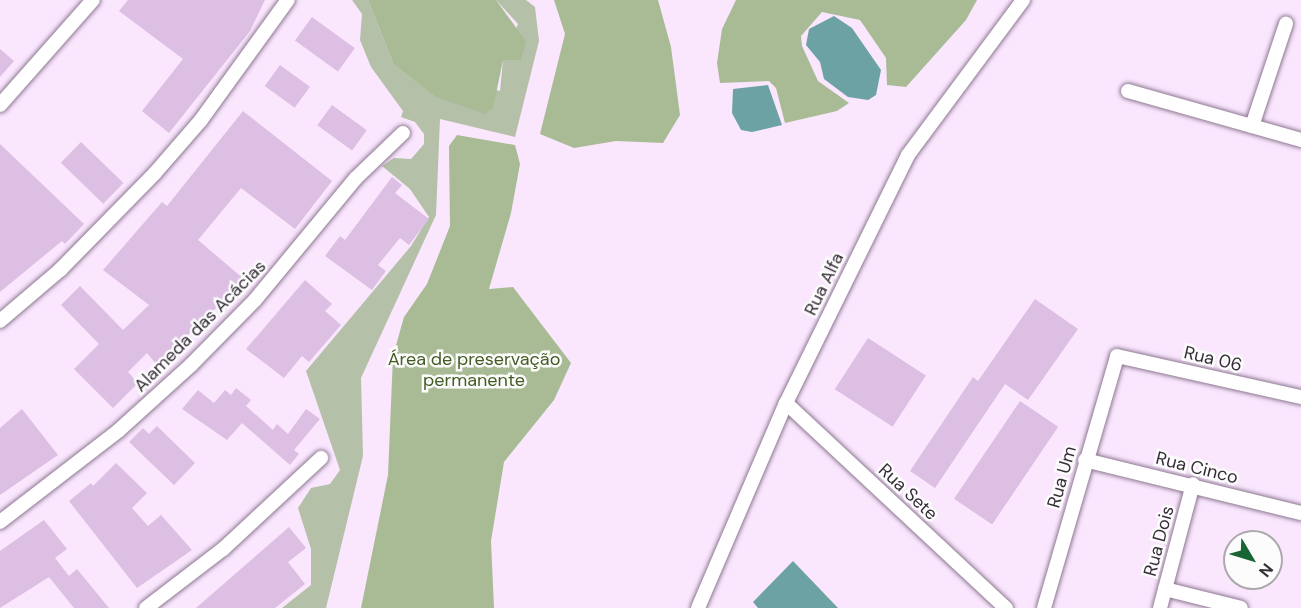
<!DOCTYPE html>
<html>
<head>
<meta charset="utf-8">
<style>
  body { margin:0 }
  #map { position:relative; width:1301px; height:608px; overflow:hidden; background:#fae7fe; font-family:"DM Sans",sans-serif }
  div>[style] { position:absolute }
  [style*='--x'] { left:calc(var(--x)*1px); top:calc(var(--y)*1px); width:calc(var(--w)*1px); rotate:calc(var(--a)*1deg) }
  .green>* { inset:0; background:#b4c0a8 }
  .forest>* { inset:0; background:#a8bb95 }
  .water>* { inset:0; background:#6ca2a3 }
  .building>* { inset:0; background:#dcbfe2; transform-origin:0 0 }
  .roads { filter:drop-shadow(0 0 2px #8d7891) drop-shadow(0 0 2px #8d7891) }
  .minor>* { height:14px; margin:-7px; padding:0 7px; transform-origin:7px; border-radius:7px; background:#fff }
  span { translate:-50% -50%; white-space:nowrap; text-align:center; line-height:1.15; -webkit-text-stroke:5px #fcfcfc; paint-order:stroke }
  .street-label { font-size:18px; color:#362d38 }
  .park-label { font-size:18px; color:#435c24 }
  .north { position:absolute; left:1223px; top:530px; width:60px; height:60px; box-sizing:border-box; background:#fcfcfc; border:2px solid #ada9ae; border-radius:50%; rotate:128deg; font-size:16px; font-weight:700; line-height:24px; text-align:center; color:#362d38 }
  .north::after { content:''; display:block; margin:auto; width:21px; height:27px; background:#196635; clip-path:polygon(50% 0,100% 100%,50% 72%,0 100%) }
</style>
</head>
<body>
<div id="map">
  <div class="green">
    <div style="clip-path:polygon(352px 0,368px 0,393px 63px,500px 91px,503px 60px,518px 24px,496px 0,526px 0,535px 7px,539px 41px,515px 137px,440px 119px,436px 215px,361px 378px,363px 456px,326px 608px,282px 608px,311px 585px,311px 549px,298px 508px,311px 488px,330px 484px,340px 470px,306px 371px,411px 246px,429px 217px,410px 189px,382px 166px,394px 158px,411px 159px,424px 144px,424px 134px,415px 122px,401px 117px,403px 111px,371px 67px,360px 40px,362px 14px)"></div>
  </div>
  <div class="forest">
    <div style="clip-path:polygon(368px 0,496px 0,526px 41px,521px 60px,503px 60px,493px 108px,485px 114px,436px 97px,393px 63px)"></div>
    <div style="clip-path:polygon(554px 0,658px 0,671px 47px,680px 115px,663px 143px,616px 141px,574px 148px,540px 134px,565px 34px)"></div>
    <div style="clip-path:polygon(736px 0,977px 0,966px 20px,906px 87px,887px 85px,886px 58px,860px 20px,822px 12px,801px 36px,802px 46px,818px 81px,849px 103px,837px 111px,785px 123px,776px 88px,769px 81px,720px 83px,717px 63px,722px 29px)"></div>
    <div style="clip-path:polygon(457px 135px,515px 145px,520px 164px,511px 213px,489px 289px,513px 287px,571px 363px,554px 400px,504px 462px,491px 541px,494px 608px,361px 608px,388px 475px,393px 356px,404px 317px,427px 284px,450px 226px,449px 146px)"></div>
  </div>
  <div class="water">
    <div style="clip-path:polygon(834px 16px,852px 28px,881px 70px,876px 95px,868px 100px,848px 97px,824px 79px,820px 62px,806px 45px,809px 29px)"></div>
    <div style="clip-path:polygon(768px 85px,782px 125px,752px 132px,741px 130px,732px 113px,733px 89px)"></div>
    <div style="clip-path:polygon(793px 561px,838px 608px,758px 608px,753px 602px)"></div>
  </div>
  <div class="building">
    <div style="clip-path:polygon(128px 0,265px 0,250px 31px,169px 133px,142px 111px,183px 59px,119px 11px)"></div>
    <div style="left:312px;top:17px;width:53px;height:29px;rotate:36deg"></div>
    <div style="clip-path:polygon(0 49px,14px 61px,0 77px)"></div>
    <div style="left:280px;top:65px;width:37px;height:26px;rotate:36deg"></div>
    <div style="left:332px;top:105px;width:43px;height:25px;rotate:36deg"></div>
    <div style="clip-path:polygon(243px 111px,332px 181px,295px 229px,241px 188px,198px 240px,245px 280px,157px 365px,147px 353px,128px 372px,138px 383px,113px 408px,74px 369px,99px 344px,61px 305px,80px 286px,123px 330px,149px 305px,103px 270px,162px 202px,167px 206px)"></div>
    <div style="left:81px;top:142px;width:59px;height:29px;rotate:44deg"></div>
    <div style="clip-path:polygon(0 144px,84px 224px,65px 244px,62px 241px,0 292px)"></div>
    <div style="clip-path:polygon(392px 177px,402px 185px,395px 193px,429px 219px,409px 245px,400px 238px,378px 265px,386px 271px,372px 290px,325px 256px,340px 236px,345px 240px)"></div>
    <div style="clip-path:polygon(305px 280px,332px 304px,325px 311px,341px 325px,309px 362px,302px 356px,284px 378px,246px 349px)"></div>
    <div style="clip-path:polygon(1035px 299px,1078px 329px,1028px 400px,1005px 384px,935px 488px,910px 471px,973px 377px,978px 381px)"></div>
    <div style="left:868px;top:338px;width:69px;height:61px;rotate:33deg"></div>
    <div style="clip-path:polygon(236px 388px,251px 400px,246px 406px,273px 430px,277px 424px,288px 434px,306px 409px,320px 419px,294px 450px,299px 454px,290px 465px,242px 423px,227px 440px,182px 409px,198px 390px,214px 403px,225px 390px,231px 395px)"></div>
    <div style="left:1020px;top:401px;width:46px;height:118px;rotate:34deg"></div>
    <div style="clip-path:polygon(22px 409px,58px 455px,0 495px,0 428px)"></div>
    <div style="clip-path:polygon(157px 426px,195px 463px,174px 485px,129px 442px,143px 428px,149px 434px)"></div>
    <div style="clip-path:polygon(116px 463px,147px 493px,132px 508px,148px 526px,161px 515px,192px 550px,137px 588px,69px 501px,91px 483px,93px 486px)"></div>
    <div style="clip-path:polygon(44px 520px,67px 549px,55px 558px,69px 576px,77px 569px,109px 608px,74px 608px,49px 577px,0 608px,0 551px)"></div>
    <div style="clip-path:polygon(289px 527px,306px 548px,288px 562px,305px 584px,275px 608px,196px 608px)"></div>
  </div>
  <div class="roads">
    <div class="minor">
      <div style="--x:1128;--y:91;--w:180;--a:15.8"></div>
      <div style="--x:0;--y:105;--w:140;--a:-48.5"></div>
      <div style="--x:1252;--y:126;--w:108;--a:-71.6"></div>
      <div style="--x:0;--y:321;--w:79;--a:-40.4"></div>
      <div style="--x:60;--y:270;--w:136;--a:-45.6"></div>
      <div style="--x:155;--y:173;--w:70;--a:-49"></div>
      <div style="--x:201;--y:120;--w:148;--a:-54.1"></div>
      <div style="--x:786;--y:403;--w:301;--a:43"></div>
      <div style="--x:1085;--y:460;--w:222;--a:13.8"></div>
      <div style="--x:0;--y:522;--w:149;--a:-37.6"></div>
      <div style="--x:118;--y:431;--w:98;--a:-42.1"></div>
      <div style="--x:191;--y:365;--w:91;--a:-45.4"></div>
      <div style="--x:255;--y:300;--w:158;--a:-50.4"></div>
      <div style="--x:356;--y:178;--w:65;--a:-43.8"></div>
      <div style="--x:1165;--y:589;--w:78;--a:14"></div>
      <div style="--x:146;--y:608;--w:97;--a:-37.5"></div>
      <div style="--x:223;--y:549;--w:134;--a:-42.9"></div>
      <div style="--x:698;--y:608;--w:223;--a:-66.8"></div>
      <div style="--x:786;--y:403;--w:276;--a:-63.8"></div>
      <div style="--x:908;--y:155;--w:193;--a:-53.4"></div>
      <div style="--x:1044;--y:608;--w:262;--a:-73.8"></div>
      <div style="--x:1117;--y:356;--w:189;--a:12.6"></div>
      <div style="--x:1160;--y:608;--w:128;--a:-75.1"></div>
    </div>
  </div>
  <div class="street-label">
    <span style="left:824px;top:284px;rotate:-64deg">Rua Alfa</span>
    <span style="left:200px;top:326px;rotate:-45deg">Alameda das Acácias</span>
    <span style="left:1213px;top:359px;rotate:13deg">Rua 06</span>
    <span style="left:1197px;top:468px;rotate:14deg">Rua Cinco</span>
    <span style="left:1062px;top:477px;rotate:-74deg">Rua Um</span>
    <span style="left:908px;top:492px;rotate:43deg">Rua Sete</span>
    <span style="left:1159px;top:541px;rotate:-75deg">Rua Dois</span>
  </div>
  <div class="park-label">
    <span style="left:474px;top:370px">Área de preservação<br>permanente</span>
  </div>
  <div class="north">N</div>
</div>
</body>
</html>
